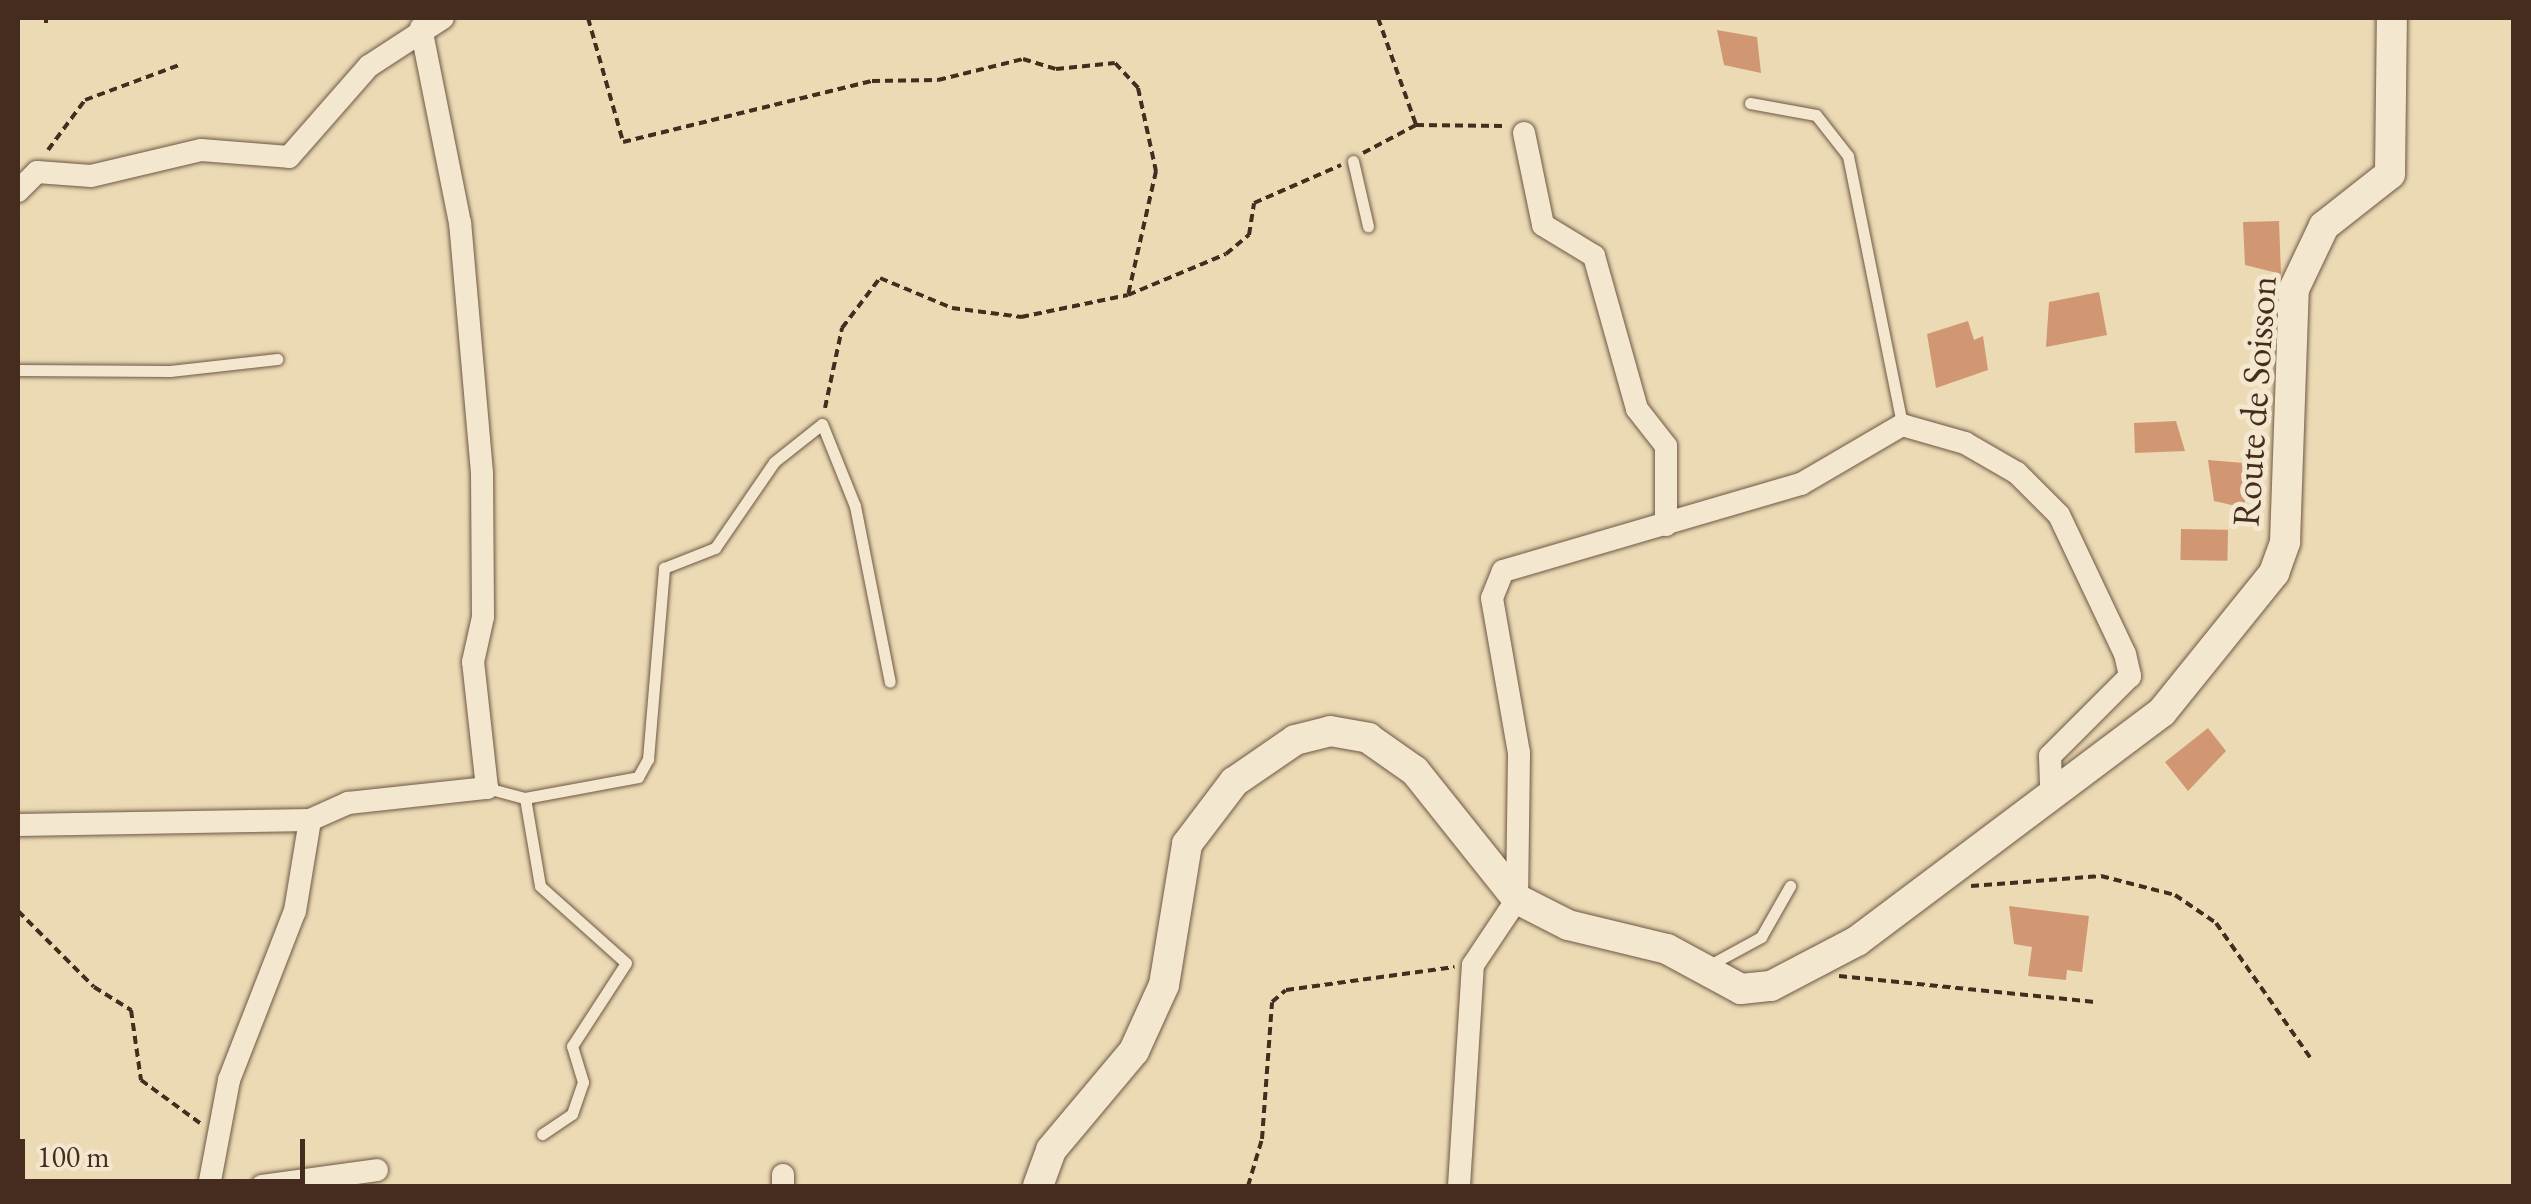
<!DOCTYPE html>
<html>
<head>
<meta charset="utf-8">
<style>
  body { margin:0 }
  #map { position:relative; width:2531px; height:1204px; overflow:hidden; background:#ecdab5; font-family:"EB Garamond",serif }
  div>[style] { position:absolute }
  [style*='--x'] { left:calc(var(--x)*1px); top:calc(var(--y)*1px); width:calc(var(--w)*1px); rotate:calc(var(--a)*1deg) }
  .building>* { inset:0; background:#d19773; transform-origin:0 0 }
  .path>* { height:4px; margin-top:-2px; transform-origin:0; background:repeating-linear-gradient(90deg,#452c1f 0 8px,transparent 0 13px) }
  .roads { filter:drop-shadow(0 0 2px #6f5844) drop-shadow(0 0 2px #6f5844) }
  .lane>* { height:11px; margin:-5.5px; padding:0 5.5px; transform-origin:5.5px; border-radius:5.5px; background:#f3e7cf }
  .street>* { height:22px; margin:-11px; padding:0 11px; transform-origin:11px; border-radius:11px; background:#f3e7cf }
  .secondary>* { height:30px; margin:-15px; padding:0 15px; transform-origin:15px; border-radius:15px; background:#f3e7cf }
  span { translate:-50% -50%; white-space:nowrap; text-align:center; line-height:1.15; -webkit-text-stroke:10px #f3e7cf; paint-order:stroke }
  .street-label { font-size:38px; color:#452c1f }
  .frame { position:absolute; inset:0; border:20px solid #452c1f; pointer-events:none }
  .scale { position:absolute; left:20px; top:1139px; width:285px; height:45px; box-sizing:border-box; border:5px solid #452c1f; border-top:0; padding-left:12px; font-size:30px; line-height:35px; white-space:nowrap; color:#452c1f; -webkit-text-stroke:8px #f3e7cf; paint-order:stroke }
</style>
</head>
<body>
<div id="map">
  <div class="building">
    <div style="clip-path:polygon(1717px 30px,1757px 37px,1761px 73px,1724px 65px)"></div>
    <div style="clip-path:polygon(2279px 221px,2281px 274px,2245px 265px,2243px 222px)"></div>
    <div style="clip-path:polygon(2099px 292px,2107px 335px,2046px 347px,2049px 302px)"></div>
    <div style="clip-path:polygon(1968px 321px,1974px 340px,1983px 336px,1988px 370px,1936px 388px,1927px 334px)"></div>
    <div style="clip-path:polygon(2176px 421px,2185px 451px,2135px 453px,2134px 423px)"></div>
    <div style="clip-path:polygon(2208px 460px,2244px 463px,2245px 508px,2214px 501px)"></div>
    <div style="left:2181px;top:529px;width:47px;height:31px;rotate:1deg"></div>
    <div style="clip-path:polygon(2208px 728px,2226px 751px,2188px 791px,2165px 762px)"></div>
    <div style="clip-path:polygon(2009px 906px,2089px 916px,2082px 972px,2067px 970px,2066px 980px,2028px 976px,2032px 947px,2014px 944px)"></div>
  </div>
  <div class="path">
    <div style="--x:588;--y:18;--w:129;--a:74.2"></div>
    <div style="--x:623;--y:142;--w:256;--a:-13.8"></div>
    <div style="--x:872;--y:81;--w:66;--a:-0.9"></div>
    <div style="--x:938;--y:80;--w:88;--a:-13.9"></div>
    <div style="--x:1023;--y:59;--w:34;--a:17"></div>
    <div style="--x:1056;--y:69;--w:59;--a:-5.8"></div>
    <div style="--x:1115;--y:63;--w:34;--a:47"></div>
    <div style="--x:1138;--y:88;--w:85;--a:77.8"></div>
    <div style="--x:1156;--y:171;--w:127;--a:102.7"></div>
    <div style="--x:1378;--y:18;--w:114;--a:70.4"></div>
    <div style="--x:46;--y:23;--w:5;--a:-90"></div>
    <div style="--x:48;--y:150;--w:62;--a:-53.5"></div>
    <div style="--x:85;--y:100;--w:103;--a:-20.4"></div>
    <div style="--x:1363;--y:153;--w:60;--a:-27.8"></div>
    <div style="--x:1416;--y:125;--w:89;--a:0.6"></div>
    <div style="--x:825;--y:408;--w:82;--a:-78"></div>
    <div style="--x:842;--y:328;--w:63;--a:-52.8"></div>
    <div style="--x:880;--y:278;--w:78;--a:22.6"></div>
    <div style="--x:952;--y:308;--w:70;--a:7.4"></div>
    <div style="--x:1021;--y:317;--w:109;--a:-11.6"></div>
    <div style="--x:1128;--y:295;--w:106;--a:-22.7"></div>
    <div style="--x:1226;--y:254;--w:30;--a:-40"></div>
    <div style="--x:1249;--y:235;--w:32;--a:-81"></div>
    <div style="--x:1254;--y:203;--w:95;--a:-23.6"></div>
    <div style="--x:1971;--y:886;--w:130;--a:-4.4"></div>
    <div style="--x:2101;--y:876;--w:76;--a:14.4"></div>
    <div style="--x:2175;--y:895;--w:50;--a:34.3"></div>
    <div style="--x:2216;--y:923;--w:164;--a:55"></div>
    <div style="--x:18;--y:911;--w:107;--a:45"></div>
    <div style="--x:94;--y:987;--w:44;--a:31.9"></div>
    <div style="--x:131;--y:1010;--w:71;--a:81.9"></div>
    <div style="--x:141;--y:1080;--w:73;--a:36.1"></div>
    <div style="--x:1839;--y:976;--w:257;--a:5.8"></div>
    <div style="--x:1248;--y:1186;--w:49;--a:-73.4"></div>
    <div style="--x:1262;--y:1139;--w:137;--a:-85.8"></div>
    <div style="--x:1272;--y:1002;--w:18;--a:-41"></div>
    <div style="--x:1286;--y:990;--w:170;--a:-7.8"></div>
  </div>
  <div class="roads">
    <div class="lane">
      <div style="--x:1750;--y:103;--w:67;--a:10.3"></div>
      <div style="--x:1816;--y:115;--w:52;--a:52"></div>
      <div style="--x:1848;--y:156;--w:274;--a:78.6"></div>
      <div style="--x:1353;--y:161;--w:67;--a:77"></div>
      <div style="--x:18;--y:370;--w:152;--a:0.4"></div>
      <div style="--x:170;--y:371;--w:108;--a:-6.4"></div>
      <div style="--x:487;--y:788;--w:39;--a:15"></div>
      <div style="--x:525;--y:798;--w:115;--a:-10.5"></div>
      <div style="--x:638;--y:777;--w:21;--a:-61"></div>
      <div style="--x:648;--y:759;--w:192;--a:-85.2"></div>
      <div style="--x:664;--y:568;--w:55;--a:-21.4"></div>
      <div style="--x:715;--y:548;--w:104;--a:-55.5"></div>
      <div style="--x:774;--y:462;--w:61;--a:-38.4"></div>
      <div style="--x:822;--y:424;--w:88;--a:68.1"></div>
      <div style="--x:855;--y:506;--w:179;--a:78.8"></div>
      <div style="--x:525;--y:798;--w:89;--a:80.3"></div>
      <div style="--x:540;--y:886;--w:115;--a:41.8"></div>
      <div style="--x:626;--y:963;--w:99;--a:123"></div>
      <div style="--x:572;--y:1046;--w:38;--a:73"></div>
      <div style="--x:583;--y:1082;--w:34;--a:109"></div>
      <div style="--x:572;--y:1114;--w:36;--a:146"></div>
      <div style="--x:1706;--y:967;--w:63;--a:-28.6"></div>
      <div style="--x:1761;--y:937;--w:59;--a:-60.4"></div>
    </div>
    <div class="street">
      <div style="--x:1524;--y:133;--w:94;--a:78.3"></div>
      <div style="--x:1543;--y:225;--w:60;--a:31.3"></div>
      <div style="--x:1594;--y:256;--w:159;--a:74.3"></div>
      <div style="--x:1637;--y:409;--w:47;--a:51.9"></div>
      <div style="--x:1666;--y:446;--w:79;--a:90"></div>
      <div style="--x:18;--y:191;--w:27;--a:-45"></div>
      <div style="--x:37;--y:172;--w:54;--a:4.2"></div>
      <div style="--x:91;--y:176;--w:113;--a:-13.3"></div>
      <div style="--x:201;--y:150;--w:88;--a:4.5"></div>
      <div style="--x:289;--y:157;--w:121;--a:-48.7"></div>
      <div style="--x:369;--y:66;--w:88;--a:-33"></div>
      <div style="--x:18;--y:825;--w:292;--a:-1"></div>
      <div style="--x:310;--y:820;--w:42;--a:-24.1"></div>
      <div style="--x:348;--y:803;--w:140;--a:-6.2"></div>
      <div style="--x:487;--y:788;--w:127;--a:-96.3"></div>
      <div style="--x:473;--y:662;--w:46;--a:-77.5"></div>
      <div style="--x:483;--y:617;--w:144;--a:-90.4"></div>
      <div style="--x:482;--y:473;--w:251;--a:-95"></div>
      <div style="--x:460;--y:223;--w:199;--a:-101.3"></div>
      <div style="--x:209;--y:1186;--w:108;--a:-79.3"></div>
      <div style="--x:229;--y:1080;--w:181;--a:-68.7"></div>
      <div style="--x:295;--y:911;--w:92;--a:-80.6"></div>
      <div style="--x:262;--y:1186;--w:116;--a:-7.9"></div>
      <div style="--x:783;--y:1186;--w:11;--a:-90"></div>
      <div style="--x:1459;--y:1186;--w:221;--a:-86.4"></div>
      <div style="--x:1473;--y:965;--w:79;--a:-56.3"></div>
      <div style="--x:1517;--y:899;--w:146;--a:-89.2"></div>
      <div style="--x:1519;--y:753;--w:157;--a:-99.9"></div>
      <div style="--x:1492;--y:598;--w:29;--a:-68"></div>
      <div style="--x:1503;--y:571;--w:310;--a:-16.3"></div>
      <div style="--x:1801;--y:484;--w:117;--a:-30.3"></div>
      <div style="--x:1902;--y:425;--w:66;--a:15.9"></div>
      <div style="--x:1965;--y:443;--w:60;--a:30"></div>
      <div style="--x:2017;--y:473;--w:59;--a:45"></div>
      <div style="--x:2059;--y:515;--w:154;--a:64.6"></div>
      <div style="--x:2125;--y:654;--w:23;--a:77"></div>
      <div style="--x:2130;--y:676;--w:113;--a:135"></div>
      <div style="--x:2050;--y:756;--w:32;--a:88"></div>
    </div>
    <div class="secondary">
      <div style="--x:1038;--y:1186;--w:38;--a:-70"></div>
      <div style="--x:1051;--y:1150;--w:129;--a:-50"></div>
      <div style="--x:1134;--y:1051;--w:72;--a:-65.6"></div>
      <div style="--x:1164;--y:985;--w:143;--a:-80.7"></div>
      <div style="--x:1187;--y:844;--w:78;--a:-52.8"></div>
      <div style="--x:1234;--y:782;--w:74;--a:-34.5"></div>
      <div style="--x:1295;--y:740;--w:36;--a:-14"></div>
      <div style="--x:1330;--y:731;--w:39;--a:10"></div>
      <div style="--x:1368;--y:738;--w:57;--a:35.1"></div>
      <div style="--x:1415;--y:771;--w:164;--a:51.4"></div>
      <div style="--x:1517;--y:899;--w:57;--a:27"></div>
      <div style="--x:1568;--y:925;--w:102;--a:13.6"></div>
      <div style="--x:1667;--y:949;--w:84;--a:28.4"></div>
      <div style="--x:1741;--y:989;--w:30;--a:-6"></div>
      <div style="--x:1771;--y:986;--w:97;--a:-27.6"></div>
      <div style="--x:1857;--y:941;--w:381;--a:-36.9"></div>
      <div style="--x:2162;--y:712;--w:179;--a:-51.1"></div>
      <div style="--x:2274;--y:573;--w:33;--a:-70"></div>
      <div style="--x:2285;--y:542;--w:253;--a:-88"></div>
      <div style="--x:2294;--y:289;--w:70;--a:-64.5"></div>
      <div style="--x:2324;--y:226;--w:84;--a:-38.2"></div>
      <div style="--x:2390;--y:174;--w:156;--a:-89.3"></div>
    </div>
  </div>
  <div class="street-label">
    <span style="left:2254px;top:401px;rotate:-86deg">Route de Soisson</span>
  </div>
  <div class="frame"></div>
  <div class="scale">100 m</div>
</div>
</body>
</html>
